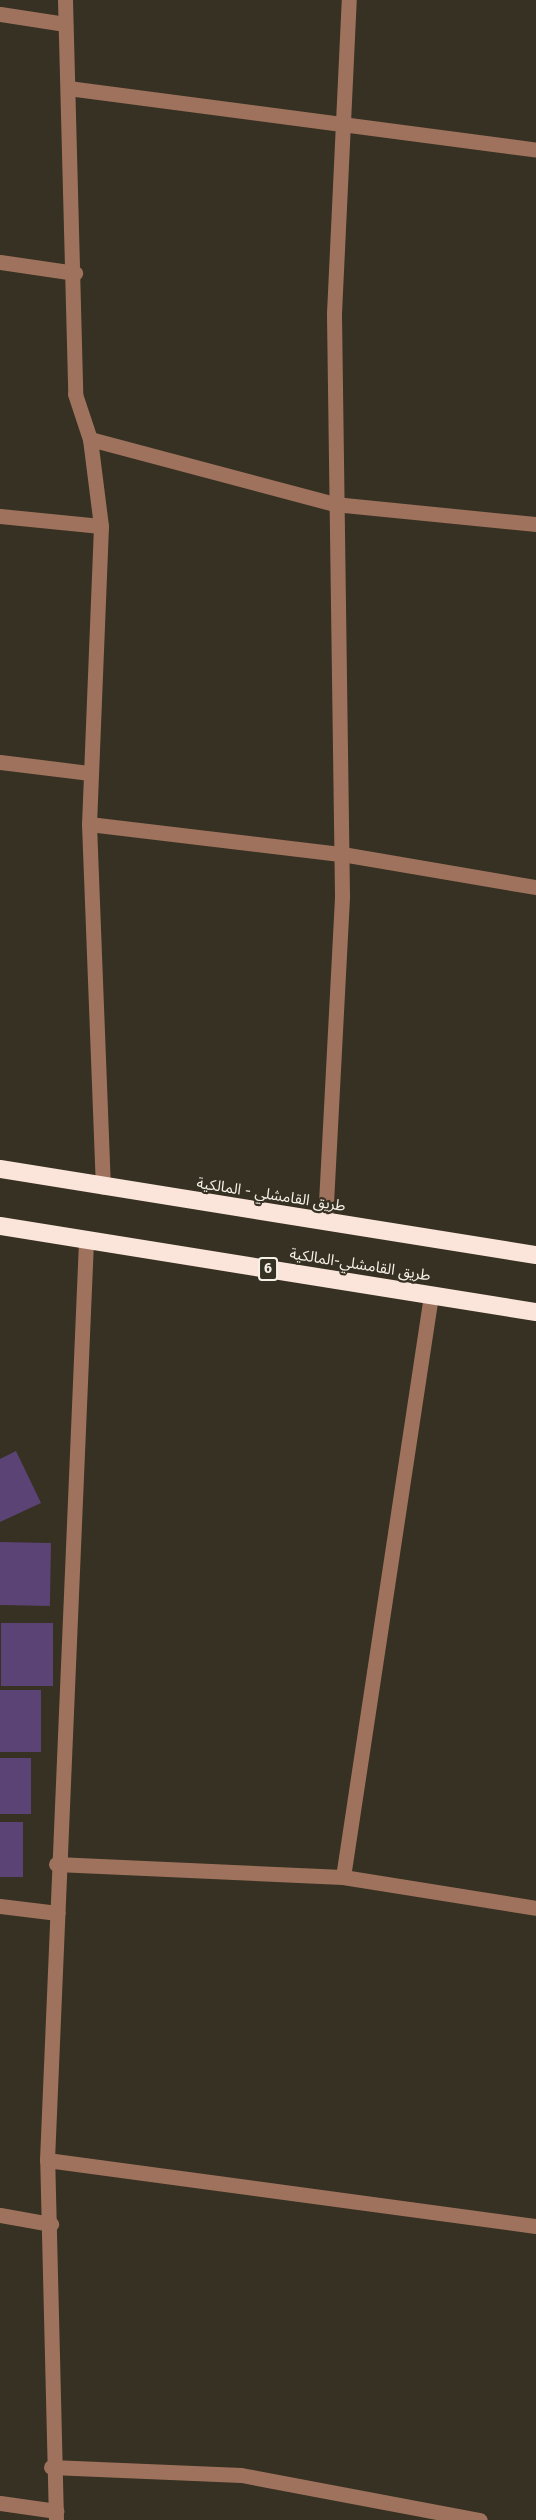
<!DOCTYPE html>
<html>
<head>
<meta charset="utf-8">
<style>
  body { margin:0 }
  #map { position:relative; width:536px; height:2520px; overflow:hidden; background:#363122; font-family:"Fira Sans","Noto Sans Arabic",sans-serif }
  div>[style] { position:absolute }
  [style*='--x'] { left:calc(var(--x)*1px); top:calc(var(--y)*1px); width:calc(var(--w)*1px); rotate:calc(var(--a)*1deg) }
  .building>* { inset:0; background:#5b4376; transform-origin:0 0 }
  .minor>* { height:15px; margin:-7.5px; padding:0 7.5px; transform-origin:7.5px; border-radius:7.5px; background:#9f725d }
  .highway>* { height:18px; margin:-9px; padding:0 9px; transform-origin:9px; border-radius:9px; background:#fbe4d9 }
  span { translate:-50% -50%; white-space:nowrap; text-align:center; line-height:1.15; -webkit-text-stroke:4.5px #363122; paint-order:stroke }
  .shield-label span { padding:2px 4px; background:#363122; border:2px solid; border-radius:4px; -webkit-text-stroke-width:0 }
  .shield-label { font-size:14px; color:#f5f1e8; font-weight:700 }
  .street-label { font-size:15px; color:#f5f1e8 }
</style>
</head>
<body>
<div id="map">
  <div class="building">
    <div style="clip-path:polygon(16px 1451px,41px 1503px,0 1522px,0 1459px)"></div>
    <div style="left:0;top:1542px;width:51px;height:63px;rotate:1deg"></div>
    <div style="left:1px;top:1623px;width:52px;height:63px"></div>
    <div style="left:0;top:1690px;width:41px;height:62px"></div>
    <div style="left:0;top:1758px;width:31px;height:56px"></div>
    <div style="left:0;top:1822px;width:23px;height:55px"></div>
  </div>
  <div class="minor">
    <div style="--x:65;--y:0;--w:394;--a:88.5"></div>
    <div style="--x:75;--y:394;--w:47;--a:71.6"></div>
    <div style="--x:90;--y:439;--w:88;--a:82.8"></div>
    <div style="--x:101;--y:526;--w:298;--a:92.3"></div>
    <div style="--x:89;--y:824;--w:363;--a:87.8"></div>
    <div style="--x:0;--y:14;--w:66;--a:8.7"></div>
    <div style="--x:68;--y:88;--w:472;--a:7.5"></div>
    <div style="--x:0;--y:262;--w:76;--a:8.3"></div>
    <div style="--x:90;--y:439;--w:253;--a:14.9"></div>
    <div style="--x:334;--y:504;--w:203;--a:5.7"></div>
    <div style="--x:0;--y:516;--w:101;--a:5.7"></div>
    <div style="--x:0;--y:762;--w:91;--a:7"></div>
    <div style="--x:89;--y:824;--w:255;--a:6.8"></div>
    <div style="--x:342;--y:854;--w:197;--a:9.7"></div>
    <div style="--x:325;--y:1222;--w:327;--a:-87"></div>
    <div style="--x:342;--y:895;--w:582;--a:-90.79"></div>
    <div style="--x:334;--y:313;--w:313;--a:-87.3"></div>
    <div style="--x:56;--y:1864;--w:287;--a:2.6"></div>
    <div style="--x:343;--y:1877;--w:195;--a:9.1"></div>
    <div style="--x:343;--y:1877;--w:589;--a:-81.4"></div>
    <div style="--x:0;--y:1906;--w:58;--a:6.9"></div>
    <div style="--x:47;--y:2160;--w:493;--a:7.7"></div>
    <div style="--x:0;--y:2215;--w:52;--a:10"></div>
    <div style="--x:51;--y:2467;--w:190;--a:2.4"></div>
    <div style="--x:241;--y:2475;--w:243;--a:10.7"></div>
    <div style="--x:0;--y:2503;--w:57;--a:8.1"></div>
    <div style="--x:56;--y:2520;--w:360;--a:-91.4"></div>
    <div style="--x:47;--y:2160;--w:921;--a:-87.57"></div>
  </div>
  <div class="highway">
    <div style="--x:0;--y:1169;--w:543;--a:9.12"></div>
    <div style="--x:0;--y:1226;--w:543;--a:9.12"></div>
  </div>
  <div class="shield-label">
    <span style="left:268px;top:1269px">6</span>
  </div>
  <div class="street-label">
    <span style="left:271px;top:1195px;rotate:9deg">طريق القامشلي - المالكية</span>
    <span style="left:360px;top:1265px;rotate:9deg">طريق القامشلي-المالكية</span>
  </div>
</div>
</body>
</html>
